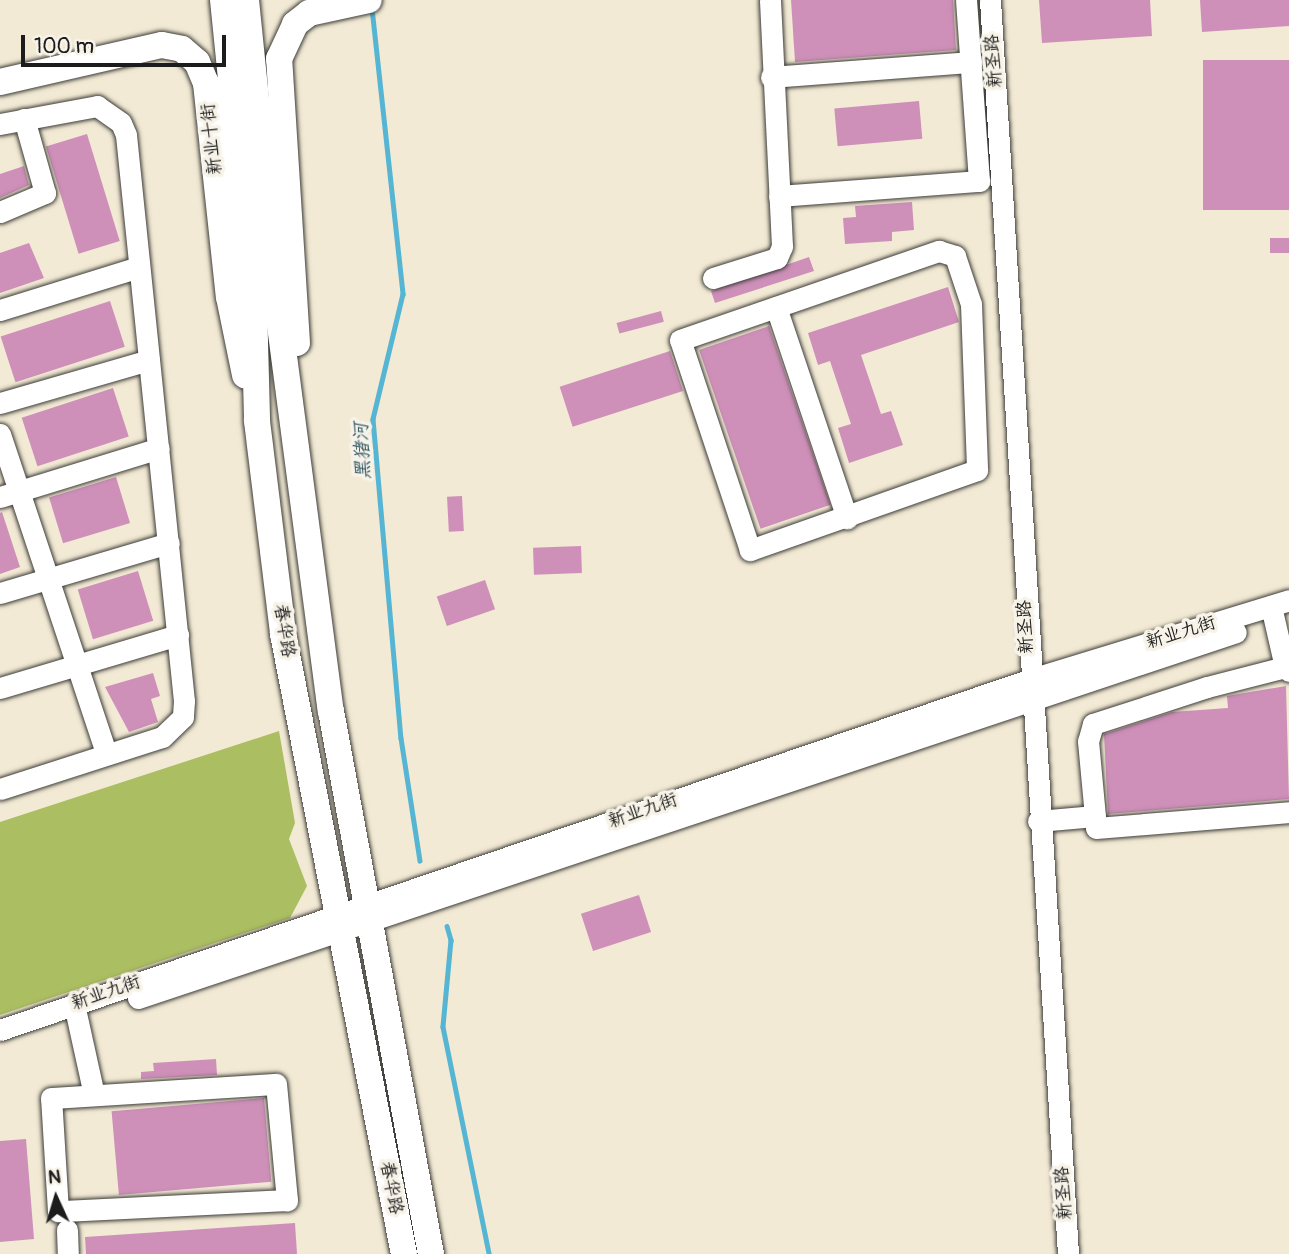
<!DOCTYPE html>
<html>
<head>
<meta charset="utf-8">
<style>
  body { margin:0 }
  #map { position:relative; width:1289px; height:1254px; overflow:hidden; background:#f2ead4; font-family:Pangolin,"LXGW WenKai TC",sans-serif }
  div>[style] { position:absolute }
  [style*='--x'] { left:calc(var(--x)*1px); top:calc(var(--y)*1px); width:calc(var(--w)*1px); rotate:calc(var(--a)*1deg) }
  .green>* { inset:0; background:#abbe62 }
  .stream>* { height:4.5px; margin:-2.25px; padding:0 2.25px; transform-origin:2.25px; border-radius:2.25px; background:#55b5d3 }
  .building>* { inset:0; background:#ce90b9; transform-origin:0 0 }
  .roads { filter:drop-shadow(0 0 2px #3c3b38) drop-shadow(0 0 2px #3c3b38) }
  .minor>* { height:21px; margin:-10.5px; padding:0 10.5px; transform-origin:10.5px; border-radius:10.5px; background:#fff }
  .major>* { height:26px; margin:-13px; padding:0 13px; transform-origin:13px; border-radius:13px; background:#fff }
  span { translate:-50% -50%; white-space:nowrap; text-align:center; line-height:1.15; -webkit-text-stroke:7px #f7f3e8; paint-order:stroke }
  .street-label { font-size:18px; color:#1c1c1c }
  .water-label { font-size:19px; color:#335965; font-style:italic }
  .north { position:absolute; left:21px; top:1163px; width:70px; height:70px; -webkit-text-stroke:5px #f7f3e8; paint-order:stroke; rotate:356deg; font-size:19px; font-weight:700; line-height:28px; text-align:center; color:#1c1c1c }
  .north::after { content:''; display:block; margin:auto; width:24px; height:32px; background:#1c1c1c; clip-path:polygon(50% 0,100% 100%,50% 72%,0 100%) }
  .scale { position:absolute; left:21px; top:35px; width:205px; height:32px; box-sizing:border-box; border:4px solid #1c1c1c; border-top:0; padding-left:9px; font-size:21px; line-height:24px; white-space:nowrap; color:#1c1c1c; -webkit-text-stroke:5px #f7f3e8; paint-order:stroke }
</style>
</head>
<body>
<div id="map">
  <div class="green">
    <div style="clip-path:polygon(279px 731px,295px 823px,289px 839px,307px 886px,290px 918px,0 1015px,0 822px)"></div>
  </div>
  <div class="stream">
    <div style="--x:372;--y:8;--w:288;--a:83.8"></div>
    <div style="--x:403;--y:294;--w:129;--a:103.5"></div>
    <div style="--x:373;--y:419;--w:320;--a:85"></div>
    <div style="--x:401;--y:738;--w:124;--a:81.2"></div>
    <div style="--x:447;--y:926;--w:15;--a:74"></div>
    <div style="--x:451;--y:940;--w:87;--a:95.3"></div>
    <div style="--x:443;--y:1027;--w:232;--a:78.5"></div>
  </div>
  <div class="building">
    <div style="clip-path:polygon(791px 0,953px 0,956px 50px,795px 62px)"></div>
    <div style="clip-path:polygon(1039px 0,1150px 0,1152px 36px,1042px 43px)"></div>
    <div style="clip-path:polygon(1200px 0,1289px 0,1289px 26px,1202px 32px)"></div>
    <div style="left:1289px;top:60px;width:150px;height:86px;rotate:90deg"></div>
    <div style="left:919px;top:101px;width:38px;height:85px;rotate:85deg"></div>
    <div style="left:87px;top:134px;width:112px;height:43px;rotate:73deg"></div>
    <div style="clip-path:polygon(24px 166px,29px 185px,0 198px,0 174px)"></div>
    <div style="clip-path:polygon(912px 202px,914px 230px,892px 232px,892px 241px,845px 244px,843px 218px,856px 217px,855px 206px)"></div>
    <div style="left:1289px;top:238px;width:15px;height:19px;rotate:90deg"></div>
    <div style="clip-path:polygon(29px 243px,44px 278px,0 293px,0 253px)"></div>
    <div style="clip-path:polygon(809px 257px,814px 271px,715px 303px,711px 291px)"></div>
    <div style="clip-path:polygon(948px 287px,959px 322px,861px 355px,881px 414px,891px 411px,903px 445px,849px 463px,838px 428px,851px 424px,830px 361px,818px 365px,808px 333px)"></div>
    <div style="left:110px;top:301px;width:48px;height:115px;rotate:72deg"></div>
    <div style="left:661px;top:311px;width:11px;height:46px;rotate:75deg"></div>
    <div style="left:769px;top:326px;width:189px;height:74px;rotate:71deg"></div>
    <div style="left:670px;top:351px;width:42px;height:116px;rotate:72deg"></div>
    <div style="left:113px;top:388px;width:51px;height:96px;rotate:72deg"></div>
    <div style="left:116px;top:477px;width:48px;height:70px;rotate:73deg"></div>
    <div style="left:462px;top:496px;width:35px;height:15px;rotate:87deg"></div>
    <div style="clip-path:polygon(2px 512px,20px 567px,0 574px,0 513px)"></div>
    <div style="left:581px;top:546px;width:27px;height:48px;rotate:88deg"></div>
    <div style="left:138px;top:571px;width:52px;height:63px;rotate:73deg"></div>
    <div style="left:485px;top:580px;width:31px;height:51px;rotate:71deg"></div>
    <div style="clip-path:polygon(153px 673px,160px 696px,151px 699px,158px 722px,129px 732px,105px 687px)"></div>
    <div style="clip-path:polygon(1286px 686px,1289px 799px,1108px 814px,1104px 734px,1172px 712px,1228px 708px,1227px 696px)"></div>
    <div style="left:639px;top:895px;width:39px;height:61px;rotate:72deg"></div>
    <div style="clip-path:polygon(216px 1059px,217px 1075px,141px 1079px,141px 1072px,154px 1071px,153px 1063px)"></div>
    <div style="left:264px;top:1098px;width:84px;height:153px;rotate:85deg"></div>
    <div style="clip-path:polygon(26px 1139px,34px 1239px,0 1242px,0 1141px)"></div>
    <div style="clip-path:polygon(295px 1223px,297px 1254px,86px 1254px,85px 1237px)"></div>
  </div>
  <div class="roads">
    <div class="minor">
      <div style="--x:990;--y:0;--w:1256;--a:86.44"></div>
      <div style="--x:771;--y:77;--w:201;--a:-4.3"></div>
      <div style="--x:0;--y:124;--w:99;--a:-10.5"></div>
      <div style="--x:97;--y:106;--w:29;--a:35"></div>
      <div style="--x:121;--y:123;--w:13;--a:67"></div>
      <div style="--x:126;--y:135;--w:569;--a:84.15"></div>
      <div style="--x:184;--y:701;--w:16;--a:94"></div>
      <div style="--x:183;--y:717;--w:29;--a:136"></div>
      <div style="--x:162;--y:737;--w:170;--a:162.2"></div>
      <div style="--x:779;--y:196;--w:201;--a:-4.3"></div>
      <div style="--x:979;--y:181;--w:181;--a:-94.1"></div>
      <div style="--x:0;--y:212;--w:49;--a:-22.9"></div>
      <div style="--x:45;--y:193;--w:77;--a:-105.8"></div>
      <div style="--x:939;--y:251;--w:17;--a:17"></div>
      <div style="--x:955;--y:256;--w:51;--a:71.6"></div>
      <div style="--x:971;--y:304;--w:166;--a:87.9"></div>
      <div style="--x:977;--y:470;--w:241;--a:160.6"></div>
      <div style="--x:750;--y:550;--w:221;--a:-108.4"></div>
      <div style="--x:680;--y:340;--w:274;--a:-19"></div>
      <div style="--x:713;--y:278;--w:67;--a:-17.4"></div>
      <div style="--x:777;--y:258;--w:13;--a:-67"></div>
      <div style="--x:782;--y:246;--w:246;--a:-92.8"></div>
      <div style="--x:776;--y:307;--w:223;--a:71.4"></div>
      <div style="--x:0;--y:310;--w:145;--a:-17.2"></div>
      <div style="--x:0;--y:403;--w:155;--a:-16.1"></div>
      <div style="--x:0;--y:434;--w:336;--a:71.6"></div>
      <div style="--x:0;--y:497;--w:166;--a:-17.1"></div>
      <div style="--x:0;--y:593;--w:176;--a:-16.5"></div>
      <div style="--x:1271;--y:606;--w:63;--a:77.1"></div>
      <div style="--x:1289;--y:671;--w:6;--a:-135"></div>
      <div style="--x:1285;--y:667;--w:81;--a:165.6"></div>
      <div style="--x:1207;--y:687;--w:120;--a:162"></div>
      <div style="--x:1093;--y:724;--w:18;--a:106"></div>
      <div style="--x:1088;--y:741;--w:87;--a:84.7"></div>
      <div style="--x:1096;--y:828;--w:194;--a:-4.7"></div>
      <div style="--x:0;--y:688;--w:186;--a:-16.6"></div>
      <div style="--x:1038;--y:821;--w:57;--a:-5"></div>
      <div style="--x:138;--y:998;--w:1157;--a:-18.43"></div>
      <div style="--x:74;--y:1004;--w:93;--a:77.6"></div>
      <div style="--x:0;--y:1030;--w:1086;--a:-18.8"></div>
      <div style="--x:1028;--y:680;--w:273;--a:-17"></div>
      <div style="--x:276;--y:1084;--w:117;--a:84.6"></div>
      <div style="--x:287;--y:1200;--w:229;--a:177.2"></div>
      <div style="--x:58;--y:1211;--w:113;--a:-93.5"></div>
      <div style="--x:51;--y:1098;--w:225;--a:-3.6"></div>
      <div style="--x:67;--y:1230;--w:24;--a:88"></div>
    </div>
    <div class="major">
      <div style="--x:223;--y:0;--w:305;--a:84.2"></div>
      <div style="--x:254;--y:303;--w:118;--a:88.5"></div>
      <div style="--x:257;--y:421;--w:215;--a:83"></div>
      <div style="--x:283;--y:634;--w:632;--a:78.96"></div>
      <div style="--x:246;--y:0;--w:305;--a:84.2"></div>
      <div style="--x:277;--y:303;--w:412;--a:82.5"></div>
      <div style="--x:331;--y:711;--w:552;--a:79.57"></div>
      <div style="--x:0;--y:82;--w:166;--a:-12.9"></div>
      <div style="--x:162;--y:45;--w:20;--a:11"></div>
      <div style="--x:182;--y:49;--w:20;--a:41"></div>
      <div style="--x:197;--y:62;--w:23;--a:67"></div>
      <div style="--x:206;--y:83;--w:215;--a:83.9"></div>
      <div style="--x:229;--y:297;--w:80;--a:78.4"></div>
      <div style="--x:297;--y:343;--w:285;--a:-93.6"></div>
      <div style="--x:279;--y:59;--w:38;--a:-65"></div>
      <div style="--x:295;--y:24;--w:18;--a:-38"></div>
      <div style="--x:309;--y:13;--w:61;--a:-12.2"></div>
    </div>
  </div>
  <div class="street-label">
    <span style="left:994px;top:61px;rotate:-94deg">新圣路</span>
    <span style="left:212px;top:139px;rotate:-96deg">新业十街</span>
    <span style="left:1026px;top:627px;rotate:-93deg">新圣路</span>
    <span style="left:284px;top:631px;rotate:81deg">春华路</span>
    <span style="left:1181px;top:633px;rotate:-17deg">新业九街</span>
    <span style="left:643px;top:811px;rotate:-19deg">新业九街</span>
    <span style="left:106px;top:993px;rotate:-19deg">新业九街</span>
    <span style="left:391px;top:1188px;rotate:79deg">春华路</span>
    <span style="left:1064px;top:1193px;rotate:-94deg">新圣路</span>
  </div>
  <div class="water-label">
    <span style="left:363px;top:451px;rotate:-93deg">黑猪河</span>
  </div>
  <div class="north">N</div>
  <div class="scale">100 m</div>
</div>
</body>
</html>
